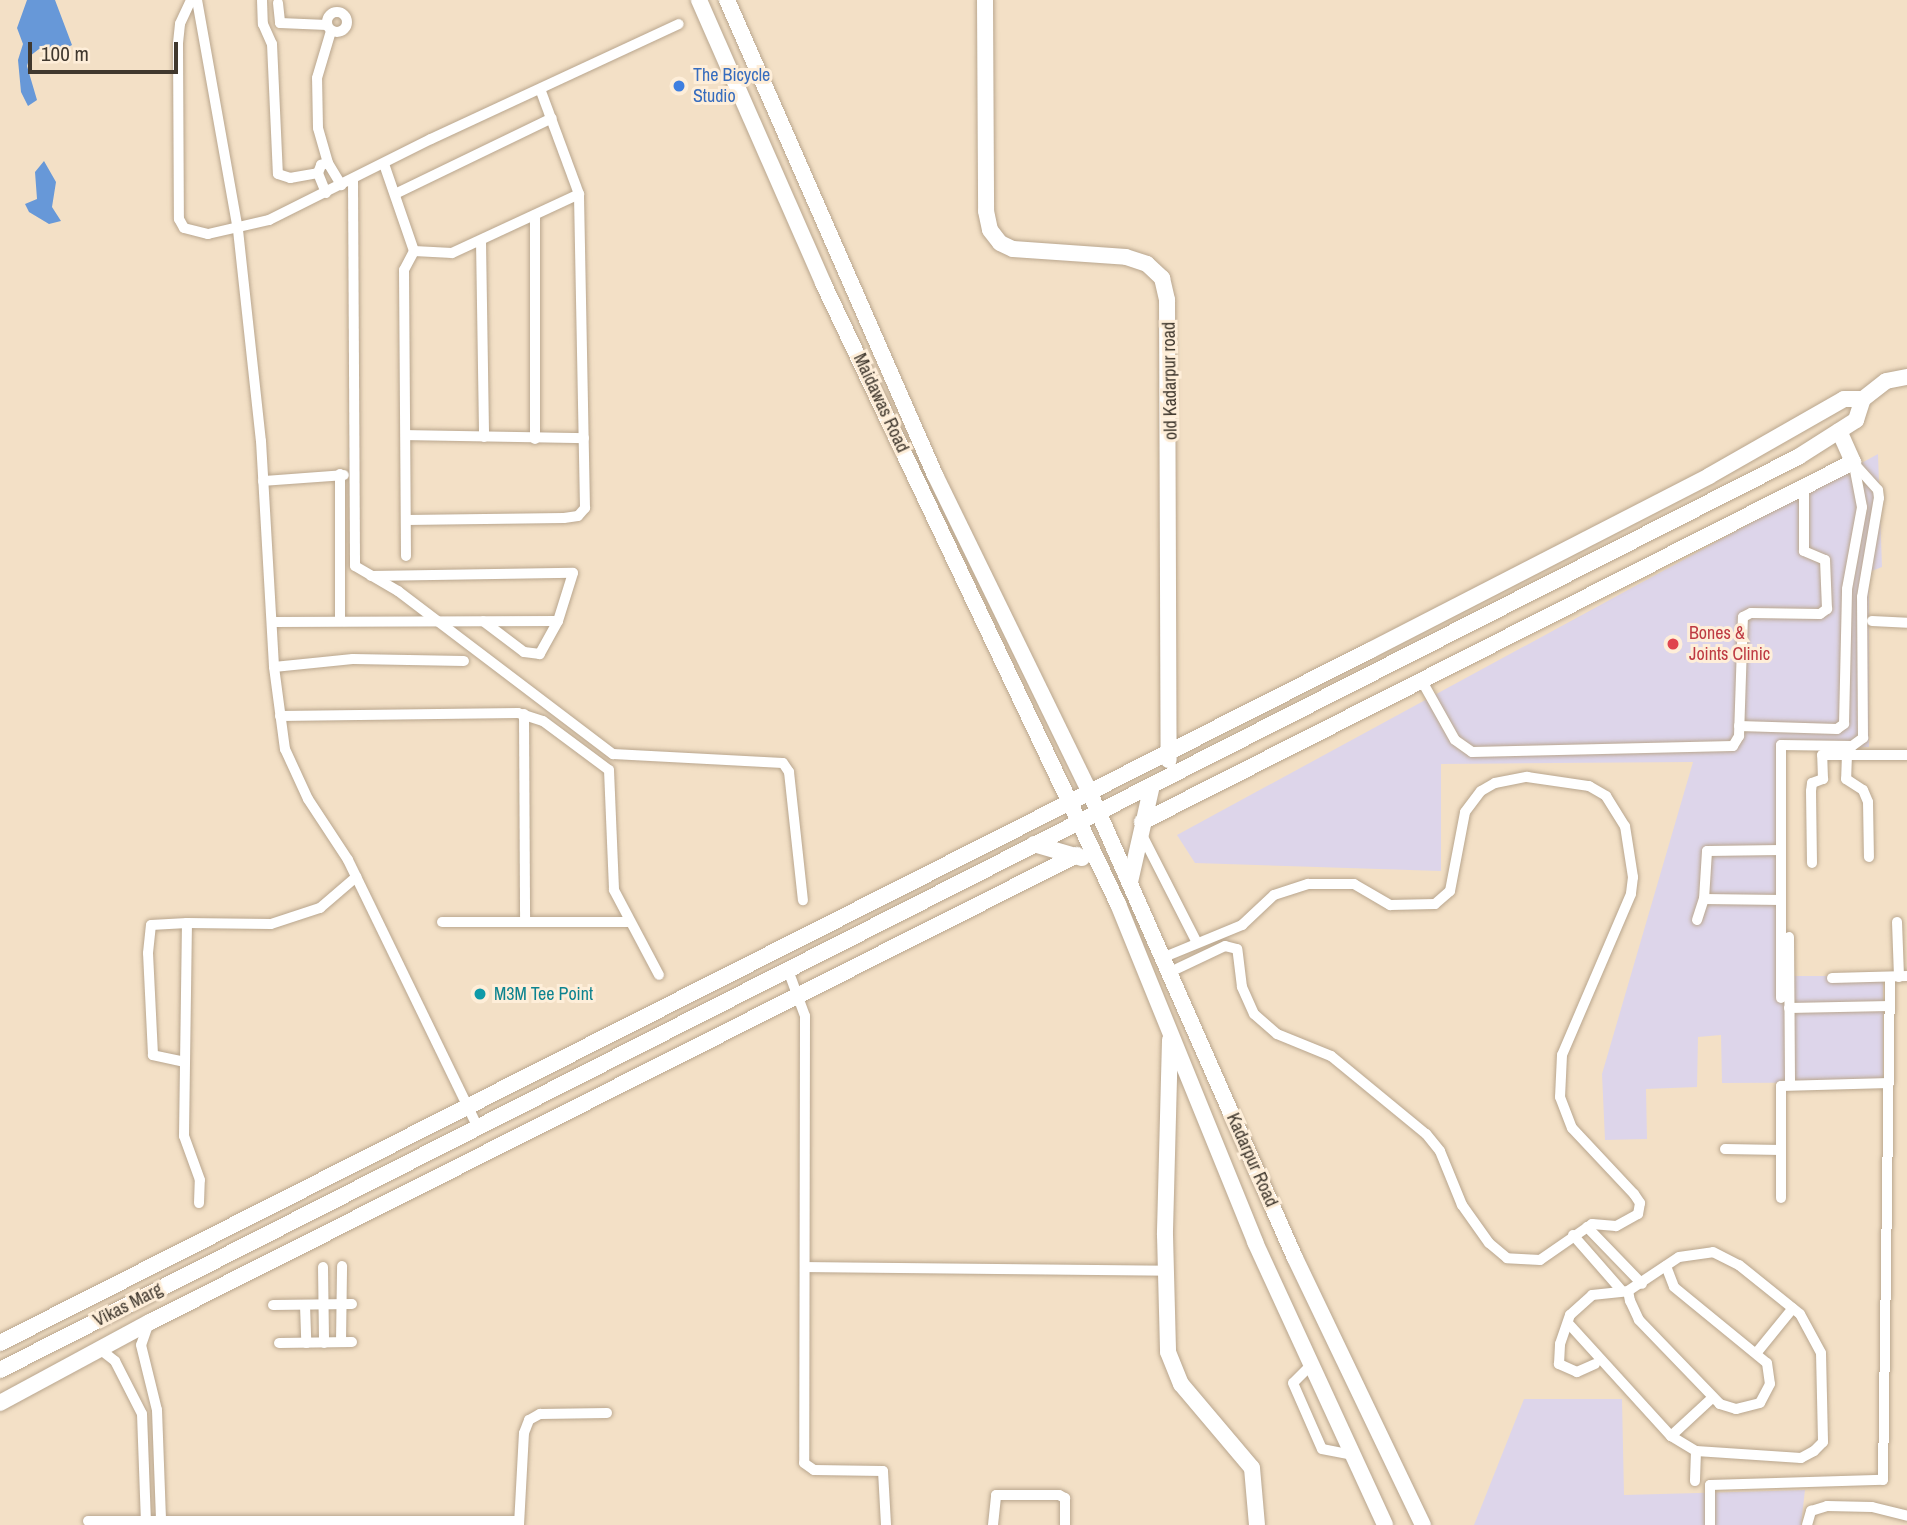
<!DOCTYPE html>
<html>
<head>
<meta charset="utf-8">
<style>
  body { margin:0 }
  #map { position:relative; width:1907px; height:1525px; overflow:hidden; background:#f3e0c6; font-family:"Archivo Narrow",sans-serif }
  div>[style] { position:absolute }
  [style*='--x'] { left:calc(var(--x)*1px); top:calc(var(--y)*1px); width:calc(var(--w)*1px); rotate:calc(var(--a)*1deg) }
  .commercial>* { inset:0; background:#ddd5ea }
  .water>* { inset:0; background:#6798d8 }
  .roads { filter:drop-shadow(0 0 2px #b9a68e) drop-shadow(0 0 2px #b9a68e) }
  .street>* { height:10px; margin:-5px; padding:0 5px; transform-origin:5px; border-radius:5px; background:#fff }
  .street>.ring { margin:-5px; padding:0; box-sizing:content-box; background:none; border:10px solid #fff; border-radius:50% }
  .secondary>* { height:16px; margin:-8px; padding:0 8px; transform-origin:8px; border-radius:8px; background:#fff }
  .dots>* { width:19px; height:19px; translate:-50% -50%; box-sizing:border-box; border:4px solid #feeed9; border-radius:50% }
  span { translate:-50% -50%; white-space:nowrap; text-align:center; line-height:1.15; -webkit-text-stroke:6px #feeed9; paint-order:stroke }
  .shop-label { font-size:18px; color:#366cbe }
  .left { translate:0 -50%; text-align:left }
  .street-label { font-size:18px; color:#40382e }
  .health-label { font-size:18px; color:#be3a42 }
  .culture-label { font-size:18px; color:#0d838f }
  .scale { position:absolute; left:28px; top:42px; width:150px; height:32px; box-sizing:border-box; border:4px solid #40382e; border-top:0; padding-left:9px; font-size:21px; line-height:24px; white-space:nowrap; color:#40382e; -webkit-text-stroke:5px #feeed9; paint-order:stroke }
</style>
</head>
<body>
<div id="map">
  <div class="commercial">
    <div style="clip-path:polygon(1878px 454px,1882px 567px,1869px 572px,1869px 747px,1778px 749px,1785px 976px,1883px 976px,1883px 1082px,1722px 1083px,1721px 1035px,1698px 1037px,1697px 1087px,1646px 1089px,1647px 1139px,1605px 1140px,1602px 1074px,1693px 762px,1441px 764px,1441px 871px,1195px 863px,1177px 835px)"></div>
    <div style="clip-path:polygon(1524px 1399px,1622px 1399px,1624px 1495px,1805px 1490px,1801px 1525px,1474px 1525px)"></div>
  </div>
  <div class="water">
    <div style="clip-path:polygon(27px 0,55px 0,72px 45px,59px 52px,39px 49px,30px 56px,27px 66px,37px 100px,28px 106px,21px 92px,18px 60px,23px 44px,17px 28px)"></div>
    <div style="clip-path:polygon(44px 161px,56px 182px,52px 207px,61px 221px,49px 224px,29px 212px,25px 204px,37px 199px,35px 172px)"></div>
  </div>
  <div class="roads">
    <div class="street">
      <div style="--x:191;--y:0;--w:26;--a:115"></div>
      <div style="--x:180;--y:24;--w:20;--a:96"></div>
      <div style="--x:178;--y:44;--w:175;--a:89.7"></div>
      <div style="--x:179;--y:219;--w:10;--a:61"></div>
      <div style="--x:184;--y:228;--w:25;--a:14"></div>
      <div style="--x:208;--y:234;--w:63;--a:-12.9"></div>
      <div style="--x:269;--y:220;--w:181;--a:-26.6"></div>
      <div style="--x:431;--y:139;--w:273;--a:-24.9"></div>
      <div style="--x:197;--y:0;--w:234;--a:79.9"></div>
      <div style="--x:238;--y:230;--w:212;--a:83.8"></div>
      <div style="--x:261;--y:441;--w:226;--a:86.7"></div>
      <div style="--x:274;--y:667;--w:83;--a:82.4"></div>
      <div style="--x:285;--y:749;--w:55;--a:65.3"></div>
      <div style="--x:308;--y:799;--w:73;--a:56.7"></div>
      <div style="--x:348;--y:860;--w:296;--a:64.1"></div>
      <div style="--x:262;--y:0;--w:24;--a:88"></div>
      <div style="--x:263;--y:24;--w:22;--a:66"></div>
      <div style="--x:272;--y:44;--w:130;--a:87.4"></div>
      <div style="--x:278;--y:174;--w:13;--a:18"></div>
      <div style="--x:290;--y:178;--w:28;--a:-10"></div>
      <div style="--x:278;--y:3;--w:20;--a:84"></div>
      <div style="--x:280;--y:23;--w:47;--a:2.4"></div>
      <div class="ring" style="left:327px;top:12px;width:10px;height:10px"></div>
      <div style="--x:328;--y:163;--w:36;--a:-106"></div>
      <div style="--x:318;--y:128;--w:50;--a:-91.1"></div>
      <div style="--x:317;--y:78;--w:49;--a:-73.4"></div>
      <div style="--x:384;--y:164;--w:92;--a:71"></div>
      <div style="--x:353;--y:179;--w:387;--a:89.7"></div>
      <div style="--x:355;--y:566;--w:50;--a:30.2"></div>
      <div style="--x:398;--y:591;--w:270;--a:37.2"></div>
      <div style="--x:613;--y:754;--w:170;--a:3"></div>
      <div style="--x:783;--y:763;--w:11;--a:56"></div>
      <div style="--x:789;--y:772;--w:129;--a:83.8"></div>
      <div style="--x:326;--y:193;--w:22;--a:-112"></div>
      <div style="--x:318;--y:173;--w:9;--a:-69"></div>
      <div style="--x:321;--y:165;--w:7;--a:-16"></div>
      <div style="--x:328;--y:163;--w:26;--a:59"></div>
      <div style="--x:395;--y:194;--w:174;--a:-25.8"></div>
      <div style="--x:535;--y:215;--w:224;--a:90"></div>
      <div style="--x:481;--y:241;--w:196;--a:89.1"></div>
      <div style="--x:414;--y:251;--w:38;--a:3"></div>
      <div style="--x:452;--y:253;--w:140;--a:-24.9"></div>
      <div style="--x:407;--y:435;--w:177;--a:1"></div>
      <div style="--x:340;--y:474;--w:147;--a:90"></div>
      <div style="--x:263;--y:481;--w:81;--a:-4.2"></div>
      <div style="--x:406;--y:520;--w:158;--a:-0.7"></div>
      <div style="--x:564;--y:518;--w:14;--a:-8"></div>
      <div style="--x:578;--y:516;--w:11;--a:-49"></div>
      <div style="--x:585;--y:508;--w:314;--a:-91.1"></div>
      <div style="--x:579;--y:194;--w:110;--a:-110.3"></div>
      <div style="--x:406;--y:556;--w:286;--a:-90.4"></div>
      <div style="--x:404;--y:270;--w:21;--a:-62"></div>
      <div style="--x:371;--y:576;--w:202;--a:-0.9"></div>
      <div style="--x:573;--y:573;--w:50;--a:107.4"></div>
      <div style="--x:558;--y:621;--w:38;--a:119"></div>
      <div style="--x:540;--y:654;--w:16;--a:-173"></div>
      <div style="--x:524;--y:652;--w:51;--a:-142.9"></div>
      <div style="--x:1872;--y:621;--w:35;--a:3"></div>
      <div style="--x:272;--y:622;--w:286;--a:-0.2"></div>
      <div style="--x:274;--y:667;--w:79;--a:-5.8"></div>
      <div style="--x:353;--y:659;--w:111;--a:1"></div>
      <div style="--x:1423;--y:683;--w:65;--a:60.7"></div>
      <div style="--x:1455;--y:740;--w:21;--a:35"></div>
      <div style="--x:1472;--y:752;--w:261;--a:-1.3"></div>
      <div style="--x:1733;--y:746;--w:12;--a:-59"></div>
      <div style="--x:1739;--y:736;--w:119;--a:-88.1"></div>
      <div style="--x:1743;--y:617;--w:9;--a:-27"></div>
      <div style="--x:1751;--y:613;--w:69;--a:0.8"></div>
      <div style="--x:1820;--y:614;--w:9;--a:-36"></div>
      <div style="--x:1827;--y:609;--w:49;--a:-92.3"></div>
      <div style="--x:1825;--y:560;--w:23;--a:-157"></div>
      <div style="--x:1804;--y:551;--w:63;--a:-90"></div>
      <div style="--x:524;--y:714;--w:208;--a:89.7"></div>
      <div style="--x:280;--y:716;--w:238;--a:-0.7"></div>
      <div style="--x:518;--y:713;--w:26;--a:18"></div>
      <div style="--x:543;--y:721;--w:82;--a:36.6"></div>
      <div style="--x:609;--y:770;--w:120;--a:87.6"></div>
      <div style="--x:614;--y:890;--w:96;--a:62.1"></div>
      <div style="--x:1739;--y:726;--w:98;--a:1.8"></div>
      <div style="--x:1837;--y:729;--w:9;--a:-36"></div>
      <div style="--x:1844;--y:724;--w:135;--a:-88.7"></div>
      <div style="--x:1847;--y:589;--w:83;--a:-79.6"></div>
      <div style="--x:1862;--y:507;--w:43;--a:-100.8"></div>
      <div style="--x:1847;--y:754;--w:25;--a:92"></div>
      <div style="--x:1846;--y:779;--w:20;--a:33"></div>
      <div style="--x:1863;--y:790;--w:13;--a:67"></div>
      <div style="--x:1868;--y:802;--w:55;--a:89"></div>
      <div style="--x:1141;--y:833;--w:123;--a:63"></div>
      <div style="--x:1812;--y:863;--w:72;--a:-90.8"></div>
      <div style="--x:1811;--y:791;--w:8;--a:-83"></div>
      <div style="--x:1812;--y:783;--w:12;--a:-20"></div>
      <div style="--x:1823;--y:779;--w:24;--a:-92"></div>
      <div style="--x:1822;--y:755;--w:85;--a:0"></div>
      <div style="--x:1704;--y:899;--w:48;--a:-86.4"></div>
      <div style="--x:1707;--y:851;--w:74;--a:-0.8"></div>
      <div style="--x:1781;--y:900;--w:98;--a:90"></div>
      <div style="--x:1697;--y:920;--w:22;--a:-72"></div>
      <div style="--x:1704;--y:899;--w:77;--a:0.7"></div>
      <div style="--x:1781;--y:900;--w:155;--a:-90"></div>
      <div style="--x:1781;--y:745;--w:71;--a:0.8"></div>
      <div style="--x:1852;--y:746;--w:14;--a:-36"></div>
      <div style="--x:1863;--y:738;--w:141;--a:-90.4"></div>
      <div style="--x:1862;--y:597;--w:100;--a:-80.3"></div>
      <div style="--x:1879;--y:498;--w:8;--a:-97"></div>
      <div style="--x:1878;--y:490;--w:38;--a:-132"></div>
      <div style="--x:442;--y:922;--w:188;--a:0"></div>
      <div style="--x:1897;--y:922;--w:55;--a:87.9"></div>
      <div style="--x:1789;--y:937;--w:148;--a:89.6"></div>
      <div style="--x:1162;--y:958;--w:87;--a:-22.4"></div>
      <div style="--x:1242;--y:925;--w:44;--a:-43.2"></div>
      <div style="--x:1274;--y:895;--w:36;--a:-18"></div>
      <div style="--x:1308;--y:884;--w:46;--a:0"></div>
      <div style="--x:1354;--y:884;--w:42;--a:30.3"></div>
      <div style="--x:1390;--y:905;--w:45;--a:-1.3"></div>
      <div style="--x:1435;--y:904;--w:20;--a:-41"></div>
      <div style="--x:1450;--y:891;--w:80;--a:-79.2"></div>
      <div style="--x:1465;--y:812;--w:26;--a:-53"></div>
      <div style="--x:1481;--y:791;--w:16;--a:-30"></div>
      <div style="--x:1495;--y:783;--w:33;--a:-11"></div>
      <div style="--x:1527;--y:777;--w:63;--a:8.3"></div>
      <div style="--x:1589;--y:786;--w:20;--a:30"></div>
      <div style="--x:1606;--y:796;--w:36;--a:58"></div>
      <div style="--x:1625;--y:826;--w:52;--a:81.1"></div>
      <div style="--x:1633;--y:877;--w:17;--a:97"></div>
      <div style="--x:1631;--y:894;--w:175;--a:113.2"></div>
      <div style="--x:1562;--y:1055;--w:42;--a:92.7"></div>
      <div style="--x:1560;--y:1097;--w:33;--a:69"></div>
      <div style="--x:1572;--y:1128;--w:91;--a:46.8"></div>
      <div style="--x:1634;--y:1194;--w:11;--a:56"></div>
      <div style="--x:1640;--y:1203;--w:11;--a:100"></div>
      <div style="--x:1638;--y:1214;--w:25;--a:151"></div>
      <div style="--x:1616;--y:1226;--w:24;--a:-175"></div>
      <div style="--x:1592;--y:1224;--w:63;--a:145.3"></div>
      <div style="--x:1540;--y:1260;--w:33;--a:-177"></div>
      <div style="--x:1507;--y:1258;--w:23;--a:-140"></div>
      <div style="--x:1489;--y:1243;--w:47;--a:-125.4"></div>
      <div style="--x:1462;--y:1205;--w:58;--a:-112.2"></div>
      <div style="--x:1440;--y:1151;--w:22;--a:-129"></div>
      <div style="--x:1426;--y:1134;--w:123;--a:-140.6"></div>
      <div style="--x:1331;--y:1056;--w:58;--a:-157.8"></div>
      <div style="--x:1277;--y:1034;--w:30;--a:-139"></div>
      <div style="--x:1254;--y:1014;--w:30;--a:-114"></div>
      <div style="--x:1242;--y:987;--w:38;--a:-97"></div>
      <div style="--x:1237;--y:949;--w:12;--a:-166"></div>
      <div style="--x:1225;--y:946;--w:63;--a:154.7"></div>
      <div style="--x:788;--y:970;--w:49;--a:69.7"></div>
      <div style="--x:805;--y:1016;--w:447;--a:90.1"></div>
      <div style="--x:804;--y:1463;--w:12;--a:35"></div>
      <div style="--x:814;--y:1470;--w:69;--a:0.8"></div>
      <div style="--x:883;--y:1471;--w:54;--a:86.8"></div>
      <div style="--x:1832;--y:978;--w:75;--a:-1.5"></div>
      <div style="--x:1789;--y:1008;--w:101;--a:-1.1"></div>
      <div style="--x:185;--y:1062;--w:33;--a:-168"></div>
      <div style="--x:153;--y:1055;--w:102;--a:-92.8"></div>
      <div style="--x:148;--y:953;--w:28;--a:-84"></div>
      <div style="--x:151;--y:925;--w:36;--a:-3"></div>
      <div style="--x:1725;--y:1149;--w:56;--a:1"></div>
      <div style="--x:1781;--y:1198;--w:112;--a:-90"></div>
      <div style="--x:1781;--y:1086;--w:108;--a:-1.6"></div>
      <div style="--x:199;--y:1203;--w:23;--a:-88"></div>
      <div style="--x:200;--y:1180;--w:47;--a:-110"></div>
      <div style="--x:184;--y:1136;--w:213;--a:-89.2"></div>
      <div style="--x:187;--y:923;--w:84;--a:0.7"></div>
      <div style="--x:271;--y:924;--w:52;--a:-18.1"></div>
      <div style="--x:320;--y:908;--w:48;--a:-40.7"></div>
      <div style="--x:1587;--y:1227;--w:79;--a:46"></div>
      <div style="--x:1573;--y:1235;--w:74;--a:48.8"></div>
      <div style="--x:1666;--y:1266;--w:22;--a:69"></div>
      <div style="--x:1674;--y:1287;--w:120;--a:39.3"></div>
      <div style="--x:1767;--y:1363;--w:21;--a:82"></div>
      <div style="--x:1770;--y:1384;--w:21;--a:118"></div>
      <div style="--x:1760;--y:1403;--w:25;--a:166"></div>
      <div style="--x:1736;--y:1409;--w:17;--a:-163"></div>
      <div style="--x:1720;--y:1404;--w:117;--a:-134"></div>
      <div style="--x:1639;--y:1320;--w:21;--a:-115"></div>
      <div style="--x:1630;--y:1301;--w:10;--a:-101"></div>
      <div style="--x:1628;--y:1291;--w:61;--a:-33.7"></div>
      <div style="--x:1679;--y:1257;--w:34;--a:-8"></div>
      <div style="--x:1713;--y:1252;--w:29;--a:27"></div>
      <div style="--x:1739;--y:1265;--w:78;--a:38.8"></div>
      <div style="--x:1800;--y:1314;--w:44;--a:61.7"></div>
      <div style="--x:1821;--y:1353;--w:89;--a:88.7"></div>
      <div style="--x:1823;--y:1442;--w:13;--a:135"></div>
      <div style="--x:1814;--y:1451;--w:15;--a:152"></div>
      <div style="--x:1801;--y:1458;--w:105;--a:-176.2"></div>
      <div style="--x:323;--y:1267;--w:76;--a:89.2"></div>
      <div style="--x:805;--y:1267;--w:360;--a:0.6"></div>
      <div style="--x:273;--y:1305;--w:79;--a:-0.7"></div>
      <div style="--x:305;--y:1305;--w:38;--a:88"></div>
      <div style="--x:1568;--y:1323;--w:153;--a:47.7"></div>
      <div style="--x:1671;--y:1436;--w:29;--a:31"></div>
      <div style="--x:1696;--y:1451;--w:30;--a:92"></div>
      <div style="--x:148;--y:1325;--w:21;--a:109"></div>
      <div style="--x:141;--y:1345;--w:67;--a:76.2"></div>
      <div style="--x:157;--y:1410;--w:111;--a:87.9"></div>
      <div style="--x:341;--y:1342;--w:76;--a:-89.2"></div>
      <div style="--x:279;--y:1343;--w:73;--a:-0.8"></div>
      <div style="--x:101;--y:1350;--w:18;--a:38"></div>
      <div style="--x:115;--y:1361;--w:59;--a:63"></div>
      <div style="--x:142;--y:1414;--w:107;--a:87.9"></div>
      <div style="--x:1758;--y:1351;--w:55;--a:-50.9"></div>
      <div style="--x:1595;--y:1364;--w:20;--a:156"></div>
      <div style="--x:1577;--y:1372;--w:20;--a:-156"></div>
      <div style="--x:1559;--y:1364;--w:20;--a:-87"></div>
      <div style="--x:1560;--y:1344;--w:31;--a:-71"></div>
      <div style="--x:1570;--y:1315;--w:30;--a:-42"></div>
      <div style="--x:1592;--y:1295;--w:36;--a:-6"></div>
      <div style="--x:1311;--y:1365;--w:25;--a:135"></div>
      <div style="--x:1293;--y:1383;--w:72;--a:66.3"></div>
      <div style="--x:1322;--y:1449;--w:32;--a:11"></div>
      <div style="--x:1671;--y:1436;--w:54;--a:-42.8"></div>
      <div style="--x:88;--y:1521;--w:431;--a:0"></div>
      <div style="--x:519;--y:1525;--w:92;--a:-86.9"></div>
      <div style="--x:524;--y:1433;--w:14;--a:-69"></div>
      <div style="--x:529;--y:1420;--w:13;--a:-29"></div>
      <div style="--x:540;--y:1414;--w:67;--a:-0.9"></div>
      <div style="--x:993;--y:1525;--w:30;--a:-84"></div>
      <div style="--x:996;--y:1495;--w:63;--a:0"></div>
      <div style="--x:1059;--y:1495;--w:7;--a:27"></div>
      <div style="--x:1065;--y:1498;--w:27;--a:90"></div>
      <div style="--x:1710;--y:1525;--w:40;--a:-90"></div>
      <div style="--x:1710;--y:1485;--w:173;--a:-1.7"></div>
      <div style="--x:1883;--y:1480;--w:503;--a:-89.2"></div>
      <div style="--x:1807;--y:1525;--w:15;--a:-74"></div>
      <div style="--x:1811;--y:1511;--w:17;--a:-17"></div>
      <div style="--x:1827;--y:1506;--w:45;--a:1.3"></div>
      <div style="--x:1872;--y:1507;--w:36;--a:14"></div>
    </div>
    <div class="secondary">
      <div style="--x:699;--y:0;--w:309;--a:66.3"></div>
      <div style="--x:823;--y:283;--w:688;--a:64.59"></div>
      <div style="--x:1118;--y:904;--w:365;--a:67.9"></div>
      <div style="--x:1255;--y:1242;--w:311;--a:65.3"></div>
      <div style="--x:727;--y:0;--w:519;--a:66.35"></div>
      <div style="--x:935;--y:475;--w:352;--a:64"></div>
      <div style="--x:1089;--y:791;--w:510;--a:66.2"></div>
      <div style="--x:1295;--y:1258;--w:296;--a:64.4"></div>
      <div style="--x:985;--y:0;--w:211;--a:89.7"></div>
      <div style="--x:986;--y:211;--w:19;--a:78"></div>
      <div style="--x:990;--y:230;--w:16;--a:52"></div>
      <div style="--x:1000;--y:243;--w:14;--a:25"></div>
      <div style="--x:1013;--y:249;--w:113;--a:4"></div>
      <div style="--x:1126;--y:257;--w:22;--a:18"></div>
      <div style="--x:1147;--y:264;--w:21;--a:43"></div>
      <div style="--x:1162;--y:278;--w:23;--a:77"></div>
      <div style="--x:1167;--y:300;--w:460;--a:89.8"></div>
      <div style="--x:1142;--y:822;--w:797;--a:-26.85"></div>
      <div style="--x:1853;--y:462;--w:34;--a:-114"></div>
      <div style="--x:1034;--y:844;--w:50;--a:16.3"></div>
      <div style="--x:1130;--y:882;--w:99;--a:-77.2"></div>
      <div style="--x:1170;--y:1040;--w:195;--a:91.5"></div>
      <div style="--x:1165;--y:1235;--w:117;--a:88.5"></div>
      <div style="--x:1168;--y:1352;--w:35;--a:68"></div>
      <div style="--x:1181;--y:1384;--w:110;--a:49.8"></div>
      <div style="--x:1252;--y:1468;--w:57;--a:85"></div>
      <div style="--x:0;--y:1343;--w:1536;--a:-26.82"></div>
      <div style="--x:1371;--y:650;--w:380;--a:-27.2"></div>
      <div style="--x:1709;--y:476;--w:155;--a:-29.7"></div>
      <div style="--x:1844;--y:399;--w:19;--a:0"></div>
      <div style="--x:0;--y:1370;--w:2017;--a:-26.92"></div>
      <div style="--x:1798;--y:457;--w:69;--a:-32.5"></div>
      <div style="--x:1856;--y:420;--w:22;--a:-72"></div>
      <div style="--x:1863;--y:399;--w:29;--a:-38"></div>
      <div style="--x:1886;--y:381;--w:21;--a:-11"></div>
      <div style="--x:0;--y:1403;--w:170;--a:-28.4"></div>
      <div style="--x:150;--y:1322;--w:1038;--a:-26.74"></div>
    </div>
  </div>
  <div class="dots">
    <div style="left:679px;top:86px;background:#3f7fe0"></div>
    <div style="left:1673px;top:644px;background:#e0444e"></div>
    <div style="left:480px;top:994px;background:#0f9aa8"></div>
  </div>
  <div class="shop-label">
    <span class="left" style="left:693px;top:86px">The Bicycle<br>Studio</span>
  </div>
  <div class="street-label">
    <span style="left:1170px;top:381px;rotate:-91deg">old Kadarpur road</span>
    <span style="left:881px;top:403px;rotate:65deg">Maidawas Road</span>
    <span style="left:1252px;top:1160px;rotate:66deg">Kadarpur Road</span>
    <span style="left:128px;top:1305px;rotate:-27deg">Vikas Marg</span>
  </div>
  <div class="health-label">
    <span class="left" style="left:1689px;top:644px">Bones &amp;<br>Joints Clinic</span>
  </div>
  <div class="culture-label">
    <span class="left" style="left:494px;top:994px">M3M Tee Point</span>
  </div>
  <div class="scale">100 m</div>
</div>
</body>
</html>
